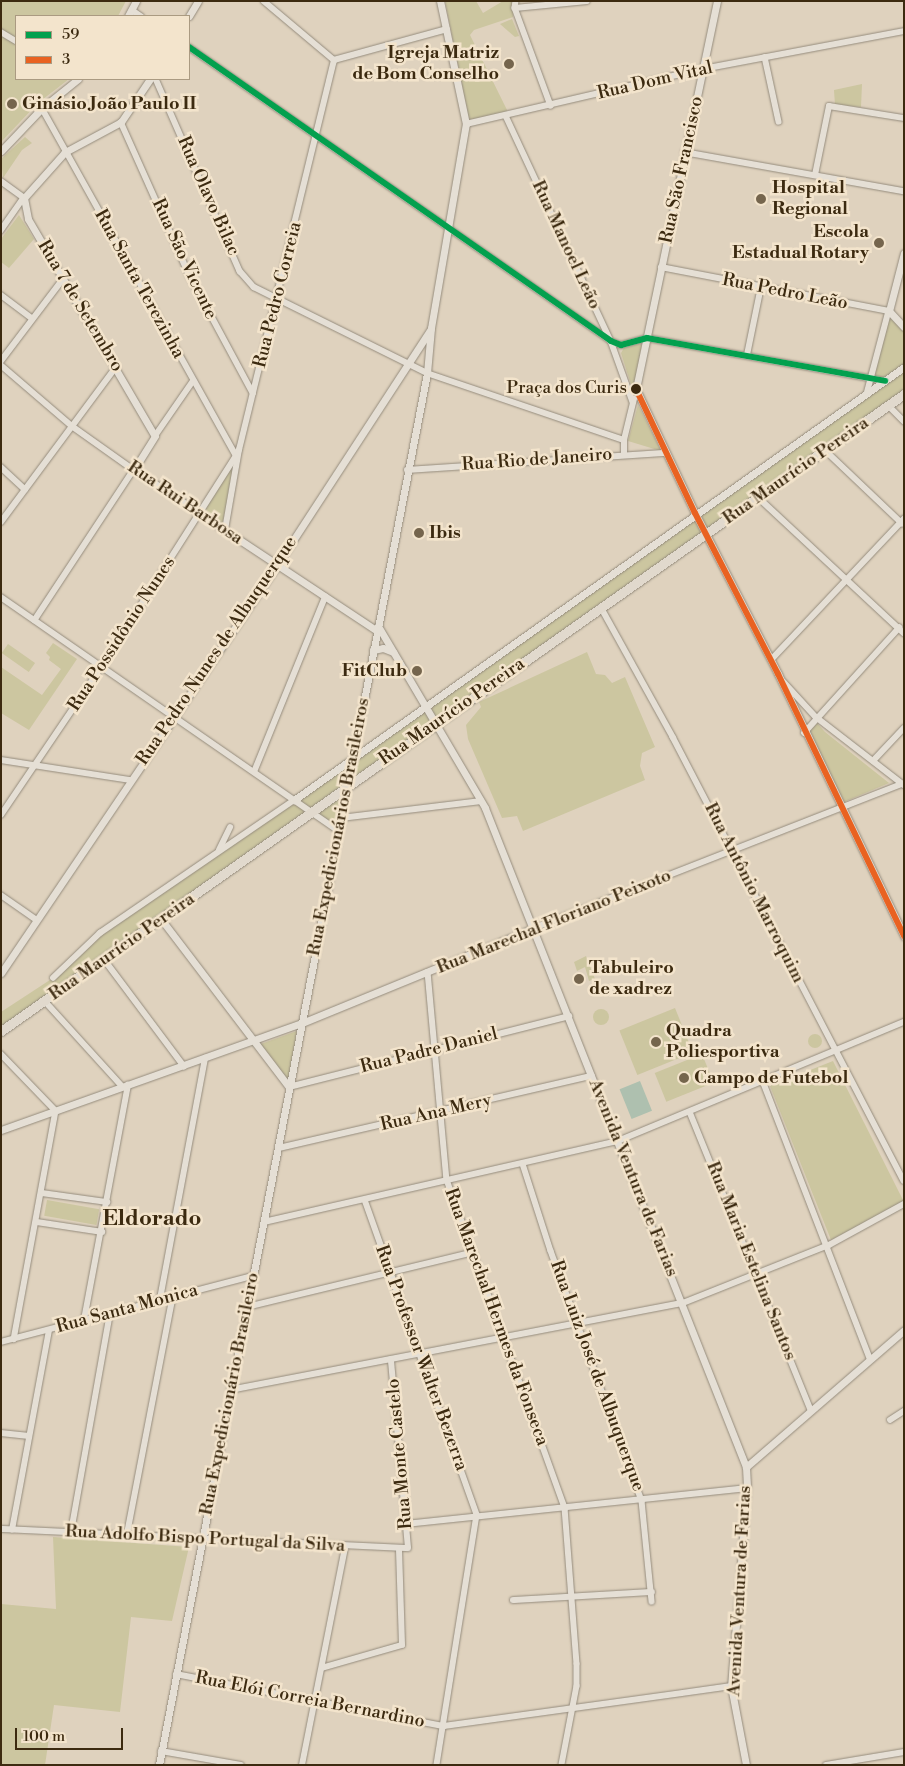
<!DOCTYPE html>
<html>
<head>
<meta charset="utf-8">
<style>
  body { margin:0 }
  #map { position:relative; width:905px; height:1766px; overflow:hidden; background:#dfd2be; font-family:"Libre Bodoni",serif }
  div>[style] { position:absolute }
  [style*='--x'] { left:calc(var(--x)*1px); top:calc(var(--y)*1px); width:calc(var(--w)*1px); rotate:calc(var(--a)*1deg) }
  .green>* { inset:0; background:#ccc6a0; transform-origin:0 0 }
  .round { border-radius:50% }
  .water>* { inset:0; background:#aec0af; transform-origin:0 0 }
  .roads { filter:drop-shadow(0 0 1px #958c7d) drop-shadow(0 0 1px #958c7d) }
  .minor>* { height:5.5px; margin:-2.75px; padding:0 2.75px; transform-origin:2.75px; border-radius:2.75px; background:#e5dfd5 }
  .tertiary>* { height:7px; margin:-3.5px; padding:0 3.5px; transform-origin:3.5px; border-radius:3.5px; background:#e5dfd5 }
  .primary>* { height:9px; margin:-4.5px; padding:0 4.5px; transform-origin:4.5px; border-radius:4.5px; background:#e1d9cd }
  .bus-1>* { height:6px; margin:-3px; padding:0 3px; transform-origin:3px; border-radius:3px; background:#03a04e }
  .bus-2>* { height:6px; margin:-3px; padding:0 3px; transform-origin:3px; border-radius:3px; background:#e96221 }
  .dots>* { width:14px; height:14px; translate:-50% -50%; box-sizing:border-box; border:2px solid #f3e4cc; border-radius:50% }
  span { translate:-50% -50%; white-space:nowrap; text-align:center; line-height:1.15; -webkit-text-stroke:5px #f3e4cc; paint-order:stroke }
  .bus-label { font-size:17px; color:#3c2a10 }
  .right { translate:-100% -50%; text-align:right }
  .poi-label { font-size:18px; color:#3c2a10; font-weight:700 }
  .left { translate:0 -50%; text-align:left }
  .street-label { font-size:18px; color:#3c2a10 }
  .district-label { font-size:22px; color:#3c2a10; font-weight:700 }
  .frame { position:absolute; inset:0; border:2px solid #3c2a10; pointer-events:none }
  .legend { position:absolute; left:15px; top:15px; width:175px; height:65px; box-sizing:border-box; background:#f3e4cc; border:1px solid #aa9a81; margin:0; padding:6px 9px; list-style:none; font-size:15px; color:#3c2a10 }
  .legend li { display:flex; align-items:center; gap:10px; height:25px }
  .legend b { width:25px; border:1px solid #aa9a81 }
  .scale { position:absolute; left:15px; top:1728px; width:108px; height:22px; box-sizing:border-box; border:2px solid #3c2a10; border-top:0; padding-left:6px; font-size:15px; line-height:18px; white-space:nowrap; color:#3c2a10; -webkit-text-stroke:4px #f3e4cc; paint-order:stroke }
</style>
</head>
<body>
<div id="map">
  <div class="green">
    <div style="clip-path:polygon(1px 1px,126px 1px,118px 16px,16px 16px,16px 79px,69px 79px,38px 103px,1px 142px)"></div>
    <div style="clip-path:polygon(445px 1px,476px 1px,483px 13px,503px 1px,513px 1px,513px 17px,474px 30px,470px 35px,508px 112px,469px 120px)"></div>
    <div style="clip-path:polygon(512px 19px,519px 36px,515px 37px,500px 24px)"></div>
    <div style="clip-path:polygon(862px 84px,861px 107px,835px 105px,834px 90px)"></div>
    <div style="clip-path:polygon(25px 137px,32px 143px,22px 150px,3px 178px,1px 159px)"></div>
    <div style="clip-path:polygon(19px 215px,34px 239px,9px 268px,1px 262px,1px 239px)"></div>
    <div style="clip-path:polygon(889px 311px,904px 327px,904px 394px,348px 786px,339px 831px,312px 812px,1px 1031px,1px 1012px,53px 978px,100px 933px,884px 382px,871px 378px)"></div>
    <div style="clip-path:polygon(642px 343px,634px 394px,621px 353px,624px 348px)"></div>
    <div style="clip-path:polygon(638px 405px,661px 451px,628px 441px)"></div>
    <div style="clip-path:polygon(236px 456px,225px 530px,200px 513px)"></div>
    <div style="clip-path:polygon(53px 643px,77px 659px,29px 730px,1px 713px,1px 667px,42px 695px,61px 669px,49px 660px,50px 657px,46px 653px)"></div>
    <div style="left:8px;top:644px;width:33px;height:11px;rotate:35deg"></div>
    <div style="clip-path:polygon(587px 652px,596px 674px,605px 675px,612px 683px,625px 677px,655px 747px,642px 753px,640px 766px,645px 780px,523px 831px,517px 816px,502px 818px,468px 739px,466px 725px,481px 707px,479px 702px)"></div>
    <div style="clip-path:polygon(817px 723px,825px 732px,889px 783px,844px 802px,809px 731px)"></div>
    <div style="clip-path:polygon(586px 956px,595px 979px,589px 981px,585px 967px,577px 971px,574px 962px)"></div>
    <div style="left:675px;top:1008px;width:48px;height:60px;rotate:68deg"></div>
    <div class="round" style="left:593px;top:1009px;width:16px;height:16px"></div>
    <div style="clip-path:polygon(297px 1031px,288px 1081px,258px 1045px)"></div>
    <div class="round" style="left:808px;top:1034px;width:14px;height:14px"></div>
    <div style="left:702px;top:1054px;width:31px;height:51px;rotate:68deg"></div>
    <div style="clip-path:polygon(833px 1061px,904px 1202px,831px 1240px,770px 1086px)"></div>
    <div style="left:47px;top:1200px;width:53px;height:16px;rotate:10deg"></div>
    <div style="clip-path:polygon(53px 1537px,189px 1547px,172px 1621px,131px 1617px,120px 1712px,54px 1705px,45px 1765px,1px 1765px,1px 1604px,56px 1609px)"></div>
  </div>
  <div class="water">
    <div style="left:640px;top:1081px;width:32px;height:22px;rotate:68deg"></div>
  </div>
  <div class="roads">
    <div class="minor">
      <div style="--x:264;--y:1;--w:92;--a:40.1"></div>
      <div style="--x:516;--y:1;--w:7;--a:98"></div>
      <div style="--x:515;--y:8;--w:104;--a:69.8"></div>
      <div style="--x:515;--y:8;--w:72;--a:-5.6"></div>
      <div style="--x:132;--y:10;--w:11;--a:34"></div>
      <div style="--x:1;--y:32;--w:17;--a:31"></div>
      <div style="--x:189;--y:47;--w:514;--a:34.86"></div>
      <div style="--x:611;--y:341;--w:11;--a:22"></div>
      <div style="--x:621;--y:345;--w:27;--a:-15"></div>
      <div style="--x:647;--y:338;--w:242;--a:10.2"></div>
      <div style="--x:765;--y:57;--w:66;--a:77.8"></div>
      <div style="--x:334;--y:60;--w:117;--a:-15.3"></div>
      <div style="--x:156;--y:79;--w:210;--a:66.4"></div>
      <div style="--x:240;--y:271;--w:21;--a:49"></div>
      <div style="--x:254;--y:287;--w:193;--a:26.4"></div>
      <div style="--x:427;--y:373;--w:208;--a:18.8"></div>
      <div style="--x:42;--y:108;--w:400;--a:60.8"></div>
      <div style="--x:506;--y:116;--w:248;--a:65"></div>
      <div style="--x:611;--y:341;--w:65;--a:70.2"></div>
      <div style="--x:121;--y:122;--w:169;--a:65.9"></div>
      <div style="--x:190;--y:276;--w:133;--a:61.7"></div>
      <div style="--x:466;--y:124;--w:243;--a:-13.1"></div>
      <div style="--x:703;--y:69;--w:205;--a:-10.7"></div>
      <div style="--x:684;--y:152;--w:223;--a:10.1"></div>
      <div style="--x:815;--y:175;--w:70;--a:-78.5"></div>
      <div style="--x:829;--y:106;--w:76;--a:9.1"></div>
      <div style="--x:1;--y:181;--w:29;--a:36"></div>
      <div style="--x:24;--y:198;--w:40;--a:124.9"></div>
      <div style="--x:661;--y:267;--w:232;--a:10.9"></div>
      <div style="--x:889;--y:311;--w:86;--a:104.8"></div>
      <div style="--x:1;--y:295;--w:39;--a:37"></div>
      <div style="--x:747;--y:355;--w:69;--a:-78.4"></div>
      <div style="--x:1;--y:361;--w:103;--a:-52.9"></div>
      <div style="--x:1;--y:365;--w:94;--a:40.7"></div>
      <div style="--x:72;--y:426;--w:76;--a:35.4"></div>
      <div style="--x:134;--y:470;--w:180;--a:123.4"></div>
      <div style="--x:888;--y:405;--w:23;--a:45"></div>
      <div style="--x:155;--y:436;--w:67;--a:-55.4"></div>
      <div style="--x:826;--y:451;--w:105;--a:43.5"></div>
      <div style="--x:624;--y:453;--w:13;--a:-90"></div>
      <div style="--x:624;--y:440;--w:42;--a:-76.3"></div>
      <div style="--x:1;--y:467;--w:33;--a:43"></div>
      <div style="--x:407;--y:470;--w:260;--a:-3.8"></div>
      <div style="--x:759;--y:498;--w:198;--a:43"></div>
      <div style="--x:1;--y:522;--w:193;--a:-53.4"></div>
      <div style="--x:225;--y:530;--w:81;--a:-80.1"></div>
      <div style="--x:239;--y:450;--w:401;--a:-76.3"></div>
      <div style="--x:1;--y:597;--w:411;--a:34.7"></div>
      <div style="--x:601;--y:607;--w:149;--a:61"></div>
      <div style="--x:673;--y:737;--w:500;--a:62.51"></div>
      <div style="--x:771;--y:660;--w:194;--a:-46.7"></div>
      <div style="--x:784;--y:682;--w:47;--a:47.6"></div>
      <div style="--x:816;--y:717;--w:111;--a:37.7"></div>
      <div style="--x:804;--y:733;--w:142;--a:-47.9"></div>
      <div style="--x:1;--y:760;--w:131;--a:8.8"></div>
      <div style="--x:873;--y:761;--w:45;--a:-46.8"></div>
      <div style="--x:254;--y:772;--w:189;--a:-67.9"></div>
      <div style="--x:1;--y:815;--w:180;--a:-55.9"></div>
      <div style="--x:102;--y:666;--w:251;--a:-57.5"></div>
      <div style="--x:341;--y:818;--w:141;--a:-6.9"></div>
      <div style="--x:219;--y:850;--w:25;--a:-64"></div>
      <div style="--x:1;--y:895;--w:44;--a:34.8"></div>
      <div style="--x:534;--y:928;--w:395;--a:-21.4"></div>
      <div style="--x:104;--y:959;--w:134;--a:53.2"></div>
      <div style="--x:428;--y:972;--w:209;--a:84.8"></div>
      <div style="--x:447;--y:1180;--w:349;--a:70.2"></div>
      <div style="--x:565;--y:1508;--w:156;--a:85.6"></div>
      <div style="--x:577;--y:1664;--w:22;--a:90"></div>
      <div style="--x:577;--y:1686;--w:80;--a:100.8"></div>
      <div style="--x:53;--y:978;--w:65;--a:-43.8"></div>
      <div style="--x:100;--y:933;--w:235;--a:-34.4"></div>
      <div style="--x:45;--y:1001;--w:116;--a:47.8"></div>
      <div style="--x:1;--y:1054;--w:79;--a:46"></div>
      <div style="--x:56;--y:1111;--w:232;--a:100.4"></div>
      <div style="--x:763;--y:1081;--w:297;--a:68.9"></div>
      <div style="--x:289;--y:1087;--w:289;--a:-14.2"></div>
      <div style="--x:690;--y:1112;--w:322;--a:67.9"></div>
      <div style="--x:279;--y:1148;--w:321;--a:-13"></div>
      <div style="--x:523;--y:1164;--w:91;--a:72.2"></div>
      <div style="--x:551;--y:1251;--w:266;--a:70"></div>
      <div style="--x:642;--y:1501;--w:101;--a:84.3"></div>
      <div style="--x:42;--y:1193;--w:66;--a:7.9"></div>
      <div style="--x:365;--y:1200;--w:334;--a:70.4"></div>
      <div style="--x:477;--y:1515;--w:253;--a:99.1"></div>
      <div style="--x:37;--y:1222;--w:66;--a:8.7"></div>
      <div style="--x:264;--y:1222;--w:363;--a:-12.9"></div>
      <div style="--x:618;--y:1141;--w:310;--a:-22.6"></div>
      <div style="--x:160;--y:1299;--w:245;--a:-79.4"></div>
      <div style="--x:247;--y:1307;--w:230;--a:-13.6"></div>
      <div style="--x:84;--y:1320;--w:239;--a:-79.4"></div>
      <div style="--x:1;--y:1342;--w:260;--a:-14.7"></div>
      <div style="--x:230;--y:1390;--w:461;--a:-10.9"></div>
      <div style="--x:683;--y:1303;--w:157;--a:-21.7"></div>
      <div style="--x:829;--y:1245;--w:85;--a:-28.7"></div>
      <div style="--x:890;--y:1420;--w:17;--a:-33"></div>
      <div style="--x:1;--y:1433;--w:28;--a:6"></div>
      <div style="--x:406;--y:1524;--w:343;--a:-6"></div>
      <div style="--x:1;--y:1529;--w:407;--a:2.7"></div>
      <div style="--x:408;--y:1548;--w:189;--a:-95.2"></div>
      <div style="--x:12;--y:1530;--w:203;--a:-79.5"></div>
      <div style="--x:71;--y:1532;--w:222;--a:-79.9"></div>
      <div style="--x:127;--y:1534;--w:242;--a:-79.1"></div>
      <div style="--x:513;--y:1600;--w:139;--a:-3.3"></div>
      <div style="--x:322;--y:1668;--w:83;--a:-16"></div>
      <div style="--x:402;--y:1645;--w:95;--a:-91.8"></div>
      <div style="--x:176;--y:1674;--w:273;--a:11"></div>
      <div style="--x:444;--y:1726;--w:290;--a:-7.9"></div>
      <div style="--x:161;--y:1751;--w:81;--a:9.9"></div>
      <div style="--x:302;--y:1765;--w:222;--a:-78.8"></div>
      <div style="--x:826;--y:1765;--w:79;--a:-9.5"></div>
    </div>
    <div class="tertiary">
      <div style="--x:717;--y:1;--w:396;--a:101.8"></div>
      <div style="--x:636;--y:389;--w:137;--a:64.6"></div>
      <div style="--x:695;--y:513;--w:181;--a:62.7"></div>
      <div style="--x:778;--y:674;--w:291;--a:64.3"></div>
      <div style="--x:128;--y:16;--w:17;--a:-62"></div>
      <div style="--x:189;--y:16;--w:17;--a:-59"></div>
      <div style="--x:150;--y:79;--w:52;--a:124"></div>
      <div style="--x:121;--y:122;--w:64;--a:151.8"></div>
      <div style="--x:65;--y:152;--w:62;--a:131.7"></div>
      <div style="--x:24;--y:198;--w:21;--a:79"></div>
      <div style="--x:28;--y:219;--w:251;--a:59.7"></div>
      <div style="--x:155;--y:436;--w:40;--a:122"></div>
      <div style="--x:134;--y:470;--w:291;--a:33.5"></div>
      <div style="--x:1;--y:151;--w:59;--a:-46.4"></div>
      <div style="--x:42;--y:108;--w:46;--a:-38.9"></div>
      <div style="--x:904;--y:253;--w:60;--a:104.5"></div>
      <div style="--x:889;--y:311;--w:22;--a:47"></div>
      <div style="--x:378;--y:626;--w:211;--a:59.5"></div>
      <div style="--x:485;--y:808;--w:709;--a:68.39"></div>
      <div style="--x:746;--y:1467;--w:21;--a:87"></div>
      <div style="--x:747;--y:1488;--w:199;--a:94.6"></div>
      <div style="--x:731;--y:1686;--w:80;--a:79.2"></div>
      <div style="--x:373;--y:650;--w:10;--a:-11"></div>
      <div style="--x:383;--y:648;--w:11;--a:22"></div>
      <div style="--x:294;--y:800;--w:748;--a:-35.37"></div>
      <div style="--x:161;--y:919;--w:211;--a:52.7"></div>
      <div style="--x:1;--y:973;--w:493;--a:-55.9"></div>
      <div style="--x:277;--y:565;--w:280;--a:-56.9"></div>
      <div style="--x:1;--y:1130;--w:319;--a:-19.6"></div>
      <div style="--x:302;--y:1023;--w:251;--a:-22.3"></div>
      <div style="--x:746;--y:1467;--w:209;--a:-40.9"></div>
      <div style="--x:159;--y:1765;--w:1418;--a:-79.1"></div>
      <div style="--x:427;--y:373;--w:45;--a:-84.9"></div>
      <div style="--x:431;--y:328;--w:207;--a:-80.3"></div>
      <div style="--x:466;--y:124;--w:126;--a:-101.9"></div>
    </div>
    <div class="primary">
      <div style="--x:1;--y:1031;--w:1105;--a:-35.2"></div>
    </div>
  </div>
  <div class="bus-1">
    <div style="--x:189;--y:47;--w:514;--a:34.86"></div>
    <div style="--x:611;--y:341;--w:11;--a:22"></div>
    <div style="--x:621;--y:345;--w:27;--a:-15"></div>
    <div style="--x:647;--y:338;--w:242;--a:10.2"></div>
  </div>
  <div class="bus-2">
    <div style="--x:636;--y:389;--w:137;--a:64.6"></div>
    <div style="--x:695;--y:513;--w:181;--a:62.7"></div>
    <div style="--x:778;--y:674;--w:291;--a:64.3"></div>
  </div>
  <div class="dots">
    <div style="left:509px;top:64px;background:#75654d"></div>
    <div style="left:12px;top:104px;background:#75654d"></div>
    <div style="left:761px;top:199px;background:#75654d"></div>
    <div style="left:879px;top:243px;background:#75654d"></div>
    <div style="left:636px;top:389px;background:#3c2a10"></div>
    <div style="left:419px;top:533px;background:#75654d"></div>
    <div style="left:417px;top:671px;background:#75654d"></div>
    <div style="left:579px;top:979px;background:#75654d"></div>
    <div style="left:656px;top:1042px;background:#75654d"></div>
    <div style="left:684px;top:1078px;background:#75654d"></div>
  </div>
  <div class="bus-label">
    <span class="right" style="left:627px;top:389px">Praça dos Curis</span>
  </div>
  <div class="poi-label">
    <span class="right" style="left:499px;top:64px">Igreja Matriz<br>de Bom Conselho</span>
    <span class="left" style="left:22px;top:104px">Ginásio João Paulo II</span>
    <span class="left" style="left:772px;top:199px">Hospital<br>Regional</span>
    <span class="right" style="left:869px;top:243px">Escola<br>Estadual Rotary</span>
    <span class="left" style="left:429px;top:533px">Ibis</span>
    <span class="right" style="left:407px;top:671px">FitClub</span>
    <span class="left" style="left:589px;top:979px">Tabuleiro<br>de xadrez</span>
    <span class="left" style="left:666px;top:1042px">Quadra<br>Poliesportiva</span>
    <span class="left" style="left:694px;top:1078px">Campo de Futebol</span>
  </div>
  <div class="street-label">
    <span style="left:655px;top:81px;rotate:-13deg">Rua Dom Vital</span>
    <span style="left:682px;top:170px;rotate:-78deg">Rua São Francisco</span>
    <span style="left:208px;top:196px;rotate:66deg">Rua Olavo Bilac</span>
    <span style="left:566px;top:245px;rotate:65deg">Rua Manoel Leão</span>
    <span style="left:184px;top:259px;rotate:65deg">Rua São Vicente</span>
    <span style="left:139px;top:284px;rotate:61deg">Rua Santa Terezinha</span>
    <span style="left:785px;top:292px;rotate:11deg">Rua Pedro Leão</span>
    <span style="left:278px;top:295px;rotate:-76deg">Rua Pedro Correia</span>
    <span style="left:80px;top:306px;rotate:59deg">Rua 7 de Setembro</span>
    <span style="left:537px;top:460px;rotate:-4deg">Rua Rio de Janeiro</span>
    <span style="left:796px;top:471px;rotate:-35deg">Rua Maurício Pereira</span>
    <span style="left:185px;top:503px;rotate:34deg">Rua Rui Barbosa</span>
    <span style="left:122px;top:634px;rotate:-57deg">Rua Possidônio Nunes</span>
    <span style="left:217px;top:651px;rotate:-56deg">Rua Pedro Nunes de Albuquerque</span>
    <span style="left:452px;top:712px;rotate:-35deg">Rua Maurício Pereira</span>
    <span style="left:339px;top:827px;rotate:-79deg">Rua Expedicionários Brasileiros</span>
    <span style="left:754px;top:893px;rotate:63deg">Rua Antônio Marroquim</span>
    <span style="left:554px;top:922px;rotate:-22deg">Rua Marechal Floriano Peixoto</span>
    <span style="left:122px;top:947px;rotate:-35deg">Rua Maurício Pereira</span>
    <span style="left:429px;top:1051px;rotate:-14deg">Rua Padre Daniel</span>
    <span style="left:436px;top:1113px;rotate:-13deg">Rua Ana Mery</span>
    <span style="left:633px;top:1178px;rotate:68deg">Avenida Ventura de Farias</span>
    <span style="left:751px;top:1261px;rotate:68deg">Rua Maria Estelina Santos</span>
    <span style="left:127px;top:1309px;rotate:-15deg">Rua Santa Monica</span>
    <span style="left:496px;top:1317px;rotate:70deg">Rua Marechal Hermes da Fonseca</span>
    <span style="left:421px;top:1358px;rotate:70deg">Rua Professor Walter Bezerra</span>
    <span style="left:597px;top:1376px;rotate:70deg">Rua Luiz José de Albuquerque</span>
    <span style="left:230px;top:1394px;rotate:-79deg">Rua Expedicionário Brasileiro</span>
    <span style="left:400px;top:1454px;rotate:-95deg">Rua Monte Castelo</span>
    <span style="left:205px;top:1539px;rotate:3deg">Rua Adolfo Bispo Portugal da Silva</span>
    <span style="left:740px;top:1591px;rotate:-87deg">Avenida Ventura de Farias</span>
    <span style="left:310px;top:1700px;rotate:11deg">Rua Elói Correia Bernardino</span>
  </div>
  <div class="district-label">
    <span style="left:152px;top:1219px">Eldorado</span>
  </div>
  <div class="frame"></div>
  <ul class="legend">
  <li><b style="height:6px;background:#03a04e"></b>59</li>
  <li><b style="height:6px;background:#e96221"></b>3</li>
  </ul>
  <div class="scale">100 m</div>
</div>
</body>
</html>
